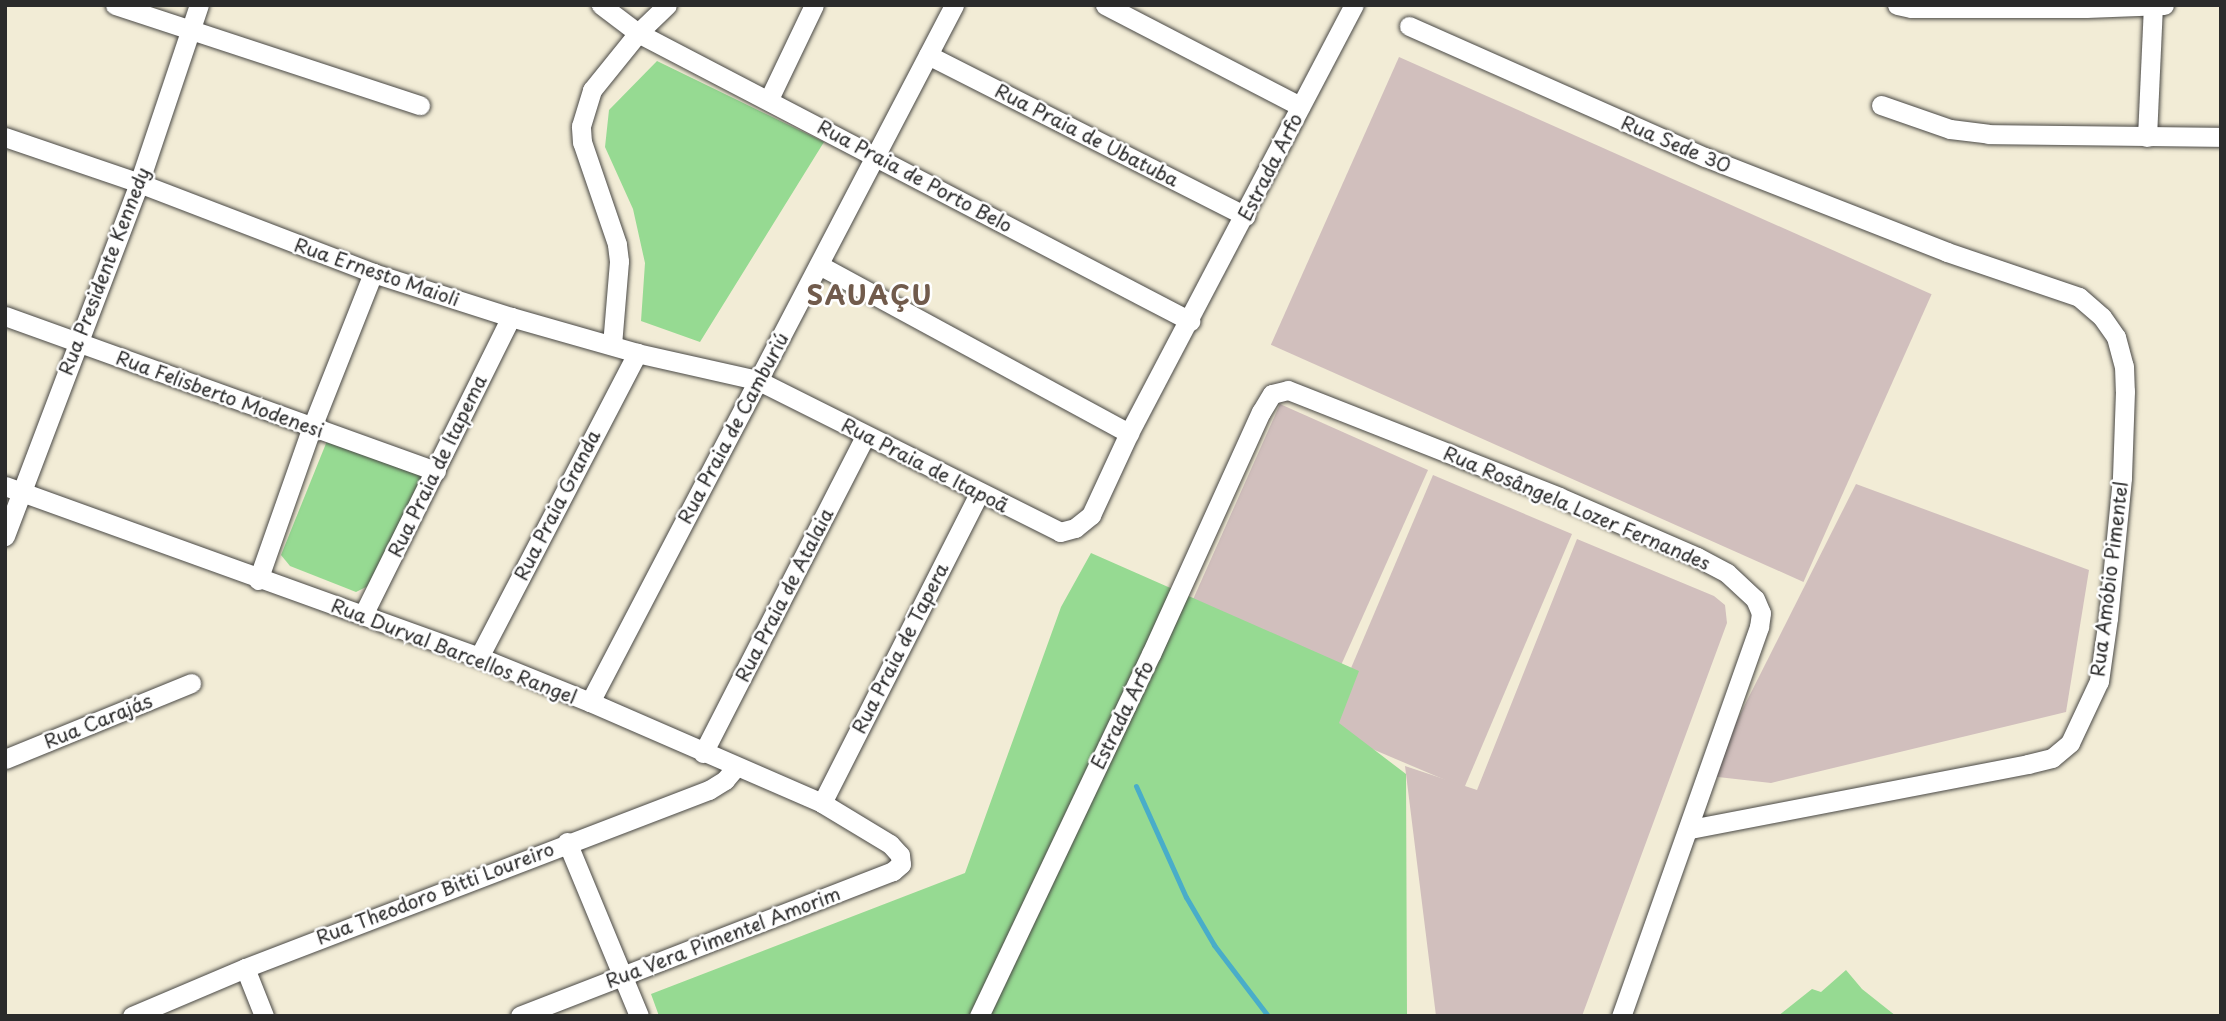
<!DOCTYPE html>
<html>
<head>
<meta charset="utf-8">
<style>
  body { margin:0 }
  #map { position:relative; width:2226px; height:1021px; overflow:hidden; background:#f2ecd6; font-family:"Playpen Sans",sans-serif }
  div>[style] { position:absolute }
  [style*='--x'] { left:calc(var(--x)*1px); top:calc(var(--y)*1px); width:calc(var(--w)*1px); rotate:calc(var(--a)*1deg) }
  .industrial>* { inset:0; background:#d1bfbd; transform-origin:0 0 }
  .green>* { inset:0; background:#96da92 }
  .stream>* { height:5px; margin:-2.5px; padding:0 2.5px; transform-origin:2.5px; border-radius:2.5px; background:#49adc9 }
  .roads { filter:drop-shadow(0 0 2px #494845) drop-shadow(0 0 2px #494845) }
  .minor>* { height:19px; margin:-9.5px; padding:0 9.5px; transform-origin:9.5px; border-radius:9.5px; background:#fff }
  span { translate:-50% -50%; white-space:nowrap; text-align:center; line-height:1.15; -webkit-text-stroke:5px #fff; paint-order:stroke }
  .street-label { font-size:19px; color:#2b2b2b }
  .district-label { font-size:26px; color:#715b4c; font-weight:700; letter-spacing:2px }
  .frame { position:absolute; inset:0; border:7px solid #2b2b2b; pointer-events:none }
</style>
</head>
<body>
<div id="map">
  <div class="industrial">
    <div style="left:1399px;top:57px;width:583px;height:315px;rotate:24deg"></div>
    <div style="left:1280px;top:404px;width:162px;height:285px;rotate:24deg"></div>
    <div style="left:1433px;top:475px;width:151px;height:276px;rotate:23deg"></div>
    <div style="clip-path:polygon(1856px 484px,2089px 570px,2066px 712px,1771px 783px,1709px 776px)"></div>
    <div style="clip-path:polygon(1577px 539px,1714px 596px,1725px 605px,1727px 623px,1582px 1016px,1436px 1016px,1405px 766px,1477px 790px)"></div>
  </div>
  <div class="green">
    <div style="clip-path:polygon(657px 61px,824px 142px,700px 342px,641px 321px,645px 263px,633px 209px,605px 147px,609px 110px)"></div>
    <div style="clip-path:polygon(329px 436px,423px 473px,370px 585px,356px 592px,290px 566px,281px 555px)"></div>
    <div style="clip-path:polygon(1091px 553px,1359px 671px,1339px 723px,1406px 774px,1407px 1016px,659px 1016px,651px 994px,965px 873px,1061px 607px)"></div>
    <div style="clip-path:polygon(1846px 970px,1862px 989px,1896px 1016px,1778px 1016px,1812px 989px,1821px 992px)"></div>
  </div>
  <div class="stream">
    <div style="--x:1136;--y:786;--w:122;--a:65.8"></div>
    <div style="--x:1186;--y:897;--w:56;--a:59.7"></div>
    <div style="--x:1214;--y:945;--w:89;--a:52.7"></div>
  </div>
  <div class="roads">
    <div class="minor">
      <div style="--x:115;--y:5;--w:321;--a:18.2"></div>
      <div style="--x:601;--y:5;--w:46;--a:37.1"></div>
      <div style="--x:638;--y:33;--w:623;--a:27.55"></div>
      <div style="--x:1105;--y:5;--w:220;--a:27.4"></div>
      <div style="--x:1897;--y:5;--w:14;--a:12"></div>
      <div style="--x:1911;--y:8;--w:175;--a:0"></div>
      <div style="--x:2086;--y:8;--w:78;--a:-2.2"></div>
      <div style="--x:1409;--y:26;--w:324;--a:23.9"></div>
      <div style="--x:1705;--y:157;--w:260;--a:21.4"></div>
      <div style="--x:1947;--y:252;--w:139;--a:18.8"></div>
      <div style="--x:2079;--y:297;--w:30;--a:41"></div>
      <div style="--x:2102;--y:317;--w:24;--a:55"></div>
      <div style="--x:2116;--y:337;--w:30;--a:75"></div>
      <div style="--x:2124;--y:366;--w:25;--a:88"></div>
      <div style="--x:2125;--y:391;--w:87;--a:92"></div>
      <div style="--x:2122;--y:478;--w:141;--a:95.7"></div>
      <div style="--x:2108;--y:618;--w:64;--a:98.1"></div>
      <div style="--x:2099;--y:681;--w:68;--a:115.1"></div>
      <div style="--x:2070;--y:743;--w:23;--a:140"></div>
      <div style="--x:2052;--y:758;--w:25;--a:166"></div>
      <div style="--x:2028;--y:764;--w:345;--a:169.1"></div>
      <div style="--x:928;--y:55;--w:356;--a:26.9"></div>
      <div style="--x:769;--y:99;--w:104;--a:-64.4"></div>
      <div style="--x:1881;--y:105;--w:73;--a:19.2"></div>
      <div style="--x:1950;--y:129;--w:38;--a:7"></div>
      <div style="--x:1988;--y:134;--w:233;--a:0.7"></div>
      <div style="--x:5;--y:137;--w:142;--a:18.9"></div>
      <div style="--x:139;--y:183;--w:251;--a:21"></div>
      <div style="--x:373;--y:273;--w:145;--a:17.7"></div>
      <div style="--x:511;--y:317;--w:131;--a:15.9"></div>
      <div style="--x:637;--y:353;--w:123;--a:12.7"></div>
      <div style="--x:757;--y:380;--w:339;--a:26.6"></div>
      <div style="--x:1060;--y:532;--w:16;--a:-15"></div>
      <div style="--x:1075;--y:528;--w:21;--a:-39"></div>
      <div style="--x:1091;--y:515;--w:90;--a:-65.1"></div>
      <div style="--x:1129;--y:433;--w:484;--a:-62.3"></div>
      <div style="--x:2147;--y:137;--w:130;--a:-87.4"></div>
      <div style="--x:819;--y:265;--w:353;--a:28.5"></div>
      <div style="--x:5;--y:316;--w:458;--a:19.8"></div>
      <div style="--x:612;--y:345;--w:84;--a:-85.2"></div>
      <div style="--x:619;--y:261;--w:17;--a:-97"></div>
      <div style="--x:617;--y:244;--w:108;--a:-108.9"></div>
      <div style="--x:582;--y:142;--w:16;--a:-94"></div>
      <div style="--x:581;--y:126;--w:38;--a:-73"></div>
      <div style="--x:592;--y:90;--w:73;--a:-51.1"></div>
      <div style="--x:638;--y:33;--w:40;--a:-44"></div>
      <div style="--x:5;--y:486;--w:504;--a:19.84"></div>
      <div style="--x:479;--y:657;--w:120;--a:22.1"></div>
      <div style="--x:590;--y:702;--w:253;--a:23.5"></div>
      <div style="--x:822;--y:803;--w:79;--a:31.1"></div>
      <div style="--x:890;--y:844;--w:15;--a:48"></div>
      <div style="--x:900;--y:855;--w:9;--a:84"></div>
      <div style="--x:901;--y:864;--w:11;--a:139"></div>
      <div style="--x:893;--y:871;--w:400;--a:158.8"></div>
      <div style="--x:5;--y:536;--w:378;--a:-69.2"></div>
      <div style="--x:139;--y:183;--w:188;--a:-71.4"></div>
      <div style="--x:258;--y:580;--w:162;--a:-70.6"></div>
      <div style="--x:312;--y:427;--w:166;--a:-68.4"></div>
      <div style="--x:363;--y:615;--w:333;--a:-63.6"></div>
      <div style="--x:479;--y:657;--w:343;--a:-62.5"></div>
      <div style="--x:590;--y:702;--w:786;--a:-62.42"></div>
      <div style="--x:703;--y:753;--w:356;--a:-62.9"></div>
      <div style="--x:5;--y:759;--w:201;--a:-22.2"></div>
      <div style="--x:822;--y:803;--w:347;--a:-63.1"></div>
      <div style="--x:567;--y:842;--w:188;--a:67.5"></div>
      <div style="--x:245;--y:968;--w:52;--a:68.4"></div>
      <div style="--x:132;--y:1016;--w:123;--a:-23"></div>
      <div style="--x:245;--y:968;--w:497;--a:-21"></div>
      <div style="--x:709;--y:790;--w:19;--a:-32"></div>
      <div style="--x:725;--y:780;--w:16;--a:-50"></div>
      <div style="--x:979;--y:1016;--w:401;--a:-64.6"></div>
      <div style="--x:1151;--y:654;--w:266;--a:-65.6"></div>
      <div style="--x:1261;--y:412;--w:21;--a:-59"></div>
      <div style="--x:1272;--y:394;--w:16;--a:-14"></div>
      <div style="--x:1288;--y:390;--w:291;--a:21.5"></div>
      <div style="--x:1559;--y:497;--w:150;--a:23.5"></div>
      <div style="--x:1697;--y:557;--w:34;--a:28"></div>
      <div style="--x:1727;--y:573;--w:38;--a:43"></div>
      <div style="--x:1755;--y:599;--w:15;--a:67"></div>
      <div style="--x:1761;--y:613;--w:14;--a:98"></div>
      <div style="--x:1759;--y:627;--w:413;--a:109.5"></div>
    </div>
  </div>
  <div class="street-label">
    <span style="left:1087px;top:135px;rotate:27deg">Rua Praia de Ubatuba</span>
    <span style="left:1676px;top:144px;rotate:23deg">Rua Sede 30</span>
    <span style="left:1270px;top:167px;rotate:-63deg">Estrada Arfo</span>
    <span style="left:915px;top:176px;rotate:28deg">Rua Praia de Porto Belo</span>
    <span style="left:104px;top:271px;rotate:-69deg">Rua Presidente Kennedy</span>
    <span style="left:377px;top:272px;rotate:19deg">Rua Ernesto Maioli</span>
    <span style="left:220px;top:394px;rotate:20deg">Rua Felisberto Modenesi</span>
    <span style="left:733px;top:428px;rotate:-62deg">Rua Praia de Camburiú</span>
    <span style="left:925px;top:465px;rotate:27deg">Rua Praia de Itapoã</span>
    <span style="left:437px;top:466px;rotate:-64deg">Rua Praia de Itapema</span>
    <span style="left:557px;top:505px;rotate:-63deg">Rua Praia Granda</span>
    <span style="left:1577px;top:508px;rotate:23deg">Rua Rosângela Lozer Fernandes</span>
    <span style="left:2109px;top:579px;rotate:-83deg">Rua Amóbio Pimentel</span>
    <span style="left:784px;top:595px;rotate:-63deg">Rua Praia de Atalaia</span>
    <span style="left:900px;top:648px;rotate:-63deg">Rua Praia de Tapera</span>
    <span style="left:454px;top:651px;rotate:21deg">Rua Durval Barcellos Rangel</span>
    <span style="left:1122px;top:715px;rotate:-64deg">Estrada Arfo</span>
    <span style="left:98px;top:721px;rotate:-22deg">Rua Carajás</span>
    <span style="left:435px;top:893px;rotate:-21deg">Rua Theodoro Bitti Loureiro</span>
    <span style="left:723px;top:937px;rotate:-21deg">Rua Vera Pimentel Amorim</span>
  </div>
  <div class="district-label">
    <span style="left:870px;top:295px">SAUAÇU</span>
  </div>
  <div class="frame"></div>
</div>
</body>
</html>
